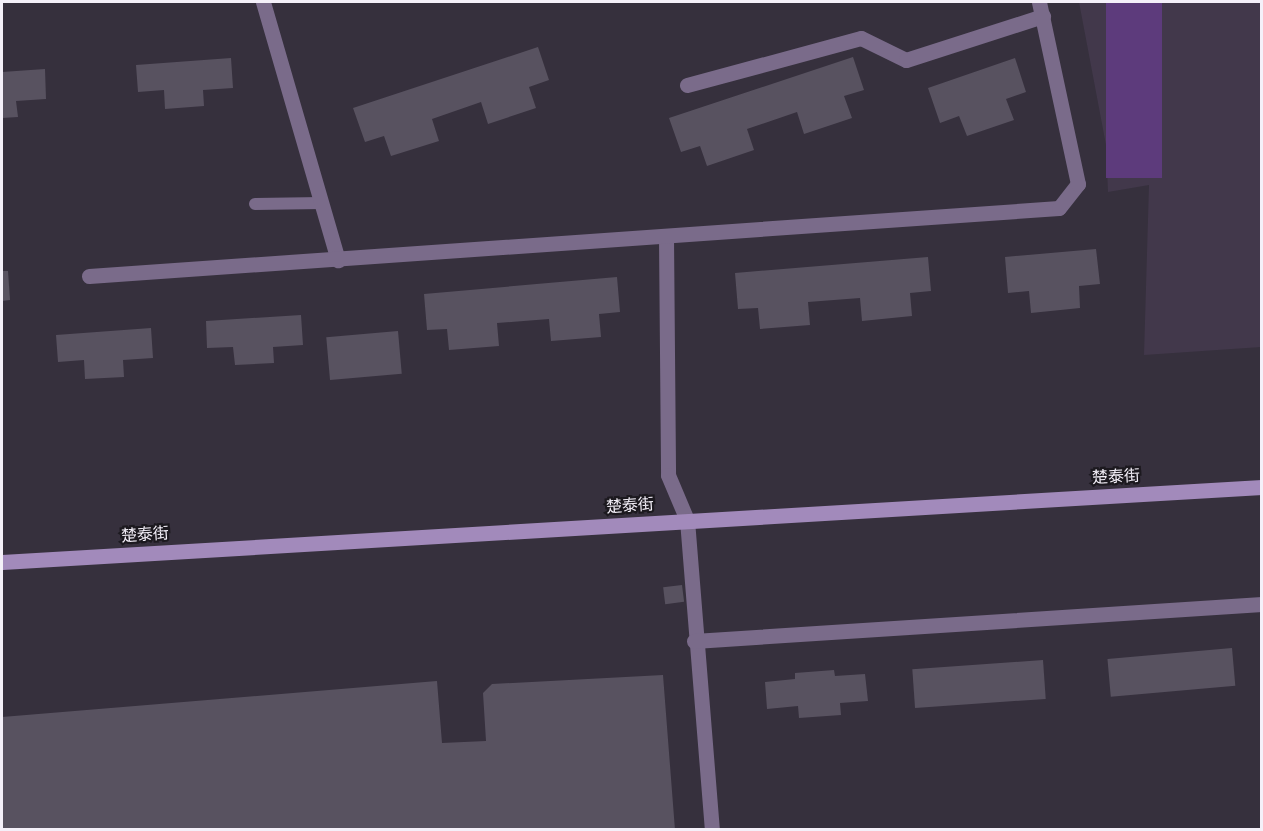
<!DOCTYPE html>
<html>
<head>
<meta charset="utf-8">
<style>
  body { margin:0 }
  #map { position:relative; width:1263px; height:831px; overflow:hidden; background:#36303d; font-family:"Work Sans","Noto Sans SC",sans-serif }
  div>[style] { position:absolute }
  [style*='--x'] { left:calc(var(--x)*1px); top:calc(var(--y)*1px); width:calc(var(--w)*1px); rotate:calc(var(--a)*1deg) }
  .built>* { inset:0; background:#42384b }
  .green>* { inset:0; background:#5d3b7c; transform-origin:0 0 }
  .building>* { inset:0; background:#585260; transform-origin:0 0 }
  .lane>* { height:12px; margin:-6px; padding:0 6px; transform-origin:6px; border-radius:6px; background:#7a6b8a }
  .street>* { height:15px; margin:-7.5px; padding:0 7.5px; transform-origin:7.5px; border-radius:7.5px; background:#7a6b8a }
  .secondary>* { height:15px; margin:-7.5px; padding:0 7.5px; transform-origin:7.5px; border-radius:7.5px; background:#a28abb }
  span { translate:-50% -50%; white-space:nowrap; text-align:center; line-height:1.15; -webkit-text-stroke:4.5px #1c191f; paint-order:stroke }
  .street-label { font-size:16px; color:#f4f0f9 }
  .frame { position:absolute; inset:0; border:3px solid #f4f0f9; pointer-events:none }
</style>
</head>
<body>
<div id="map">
  <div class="built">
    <div style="clip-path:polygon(1079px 2px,1261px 2px,1261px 347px,1144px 355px,1149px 185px,1108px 192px,1106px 145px)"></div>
  </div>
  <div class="green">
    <div style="left:1106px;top:2px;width:56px;height:176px"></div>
  </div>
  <div class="building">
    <div style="clip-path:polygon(538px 47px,549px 80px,529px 87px,536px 108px,488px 124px,481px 102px,432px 119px,439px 141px,391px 156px,384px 136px,365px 142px,353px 108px)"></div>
    <div style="clip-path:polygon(853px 57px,864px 90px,844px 96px,852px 118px,804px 134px,797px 112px,747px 129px,754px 150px,707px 166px,700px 146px,681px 152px,669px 118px)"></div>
    <div style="clip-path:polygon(231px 58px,233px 88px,203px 90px,204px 106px,165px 109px,164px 90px,138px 92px,136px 65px)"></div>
    <div style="clip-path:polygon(1015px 58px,1026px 92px,1006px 99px,1014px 120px,967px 136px,959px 116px,940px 123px,928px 88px)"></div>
    <div style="clip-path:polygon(45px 69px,46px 99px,16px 101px,18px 117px,2px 118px,2px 72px)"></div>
    <div style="clip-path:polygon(1096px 249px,1100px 284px,1079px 286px,1080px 308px,1031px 313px,1029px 291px,1008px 293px,1005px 257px)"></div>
    <div style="clip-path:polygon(928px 257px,931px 291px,910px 293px,912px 316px,862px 321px,860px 298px,808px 302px,810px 325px,760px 329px,758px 308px,738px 309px,735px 273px)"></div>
    <div style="clip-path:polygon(2px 271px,8px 271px,10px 300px,2px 301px)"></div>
    <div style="clip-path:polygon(617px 277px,620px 312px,599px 314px,601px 337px,551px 341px,549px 319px,497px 323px,499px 346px,449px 350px,447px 329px,427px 330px,424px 294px)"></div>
    <div style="clip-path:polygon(301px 315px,303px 345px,273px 347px,274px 363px,235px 365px,233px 347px,207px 348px,206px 321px)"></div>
    <div style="clip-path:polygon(151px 328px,153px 358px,123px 360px,124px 377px,85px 379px,84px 360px,58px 362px,56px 335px)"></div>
    <div style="left:398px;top:331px;width:43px;height:72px;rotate:85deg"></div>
    <div style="left:682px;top:585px;width:17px;height:19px;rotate:83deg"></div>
    <div style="left:1232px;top:648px;width:38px;height:125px;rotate:85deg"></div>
    <div style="left:1043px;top:660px;width:39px;height:131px;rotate:86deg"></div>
    <div style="clip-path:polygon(834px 670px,835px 676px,865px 674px,868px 701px,840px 703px,841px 715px,799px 718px,798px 706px,767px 709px,765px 682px,795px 679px,795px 673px)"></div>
    <div style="clip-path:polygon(663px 675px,675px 830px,2px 830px,2px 717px,437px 681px,442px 743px,486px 741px,483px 693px,492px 684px)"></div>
  </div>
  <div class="lane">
    <div style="--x:255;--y:204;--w:67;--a:-0.9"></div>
  </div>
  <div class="street">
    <div style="--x:263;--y:2;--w:269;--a:73.8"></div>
    <div style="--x:687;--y:85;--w:180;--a:-15.1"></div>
    <div style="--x:861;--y:38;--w:50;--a:26.1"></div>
    <div style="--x:906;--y:60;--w:144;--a:-17.8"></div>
    <div style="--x:666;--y:237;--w:238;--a:89.5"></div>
    <div style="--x:668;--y:475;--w:49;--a:67.1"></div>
    <div style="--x:687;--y:520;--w:311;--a:85.4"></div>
    <div style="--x:89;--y:276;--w:972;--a:-4.01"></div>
    <div style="--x:1059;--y:208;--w:31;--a:-52"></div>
    <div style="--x:1078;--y:184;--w:186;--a:-102.1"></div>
    <div style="--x:694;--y:641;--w:569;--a:-3.73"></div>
  </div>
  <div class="secondary">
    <div style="--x:2;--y:562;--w:1262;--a:-3.41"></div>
  </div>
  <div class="street-label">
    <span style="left:1116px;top:477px;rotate:-3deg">楚泰街</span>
    <span style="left:630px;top:506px;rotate:-4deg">楚泰街</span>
    <span style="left:145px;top:535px;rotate:-4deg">楚泰街</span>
  </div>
  <div class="frame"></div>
</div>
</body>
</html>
